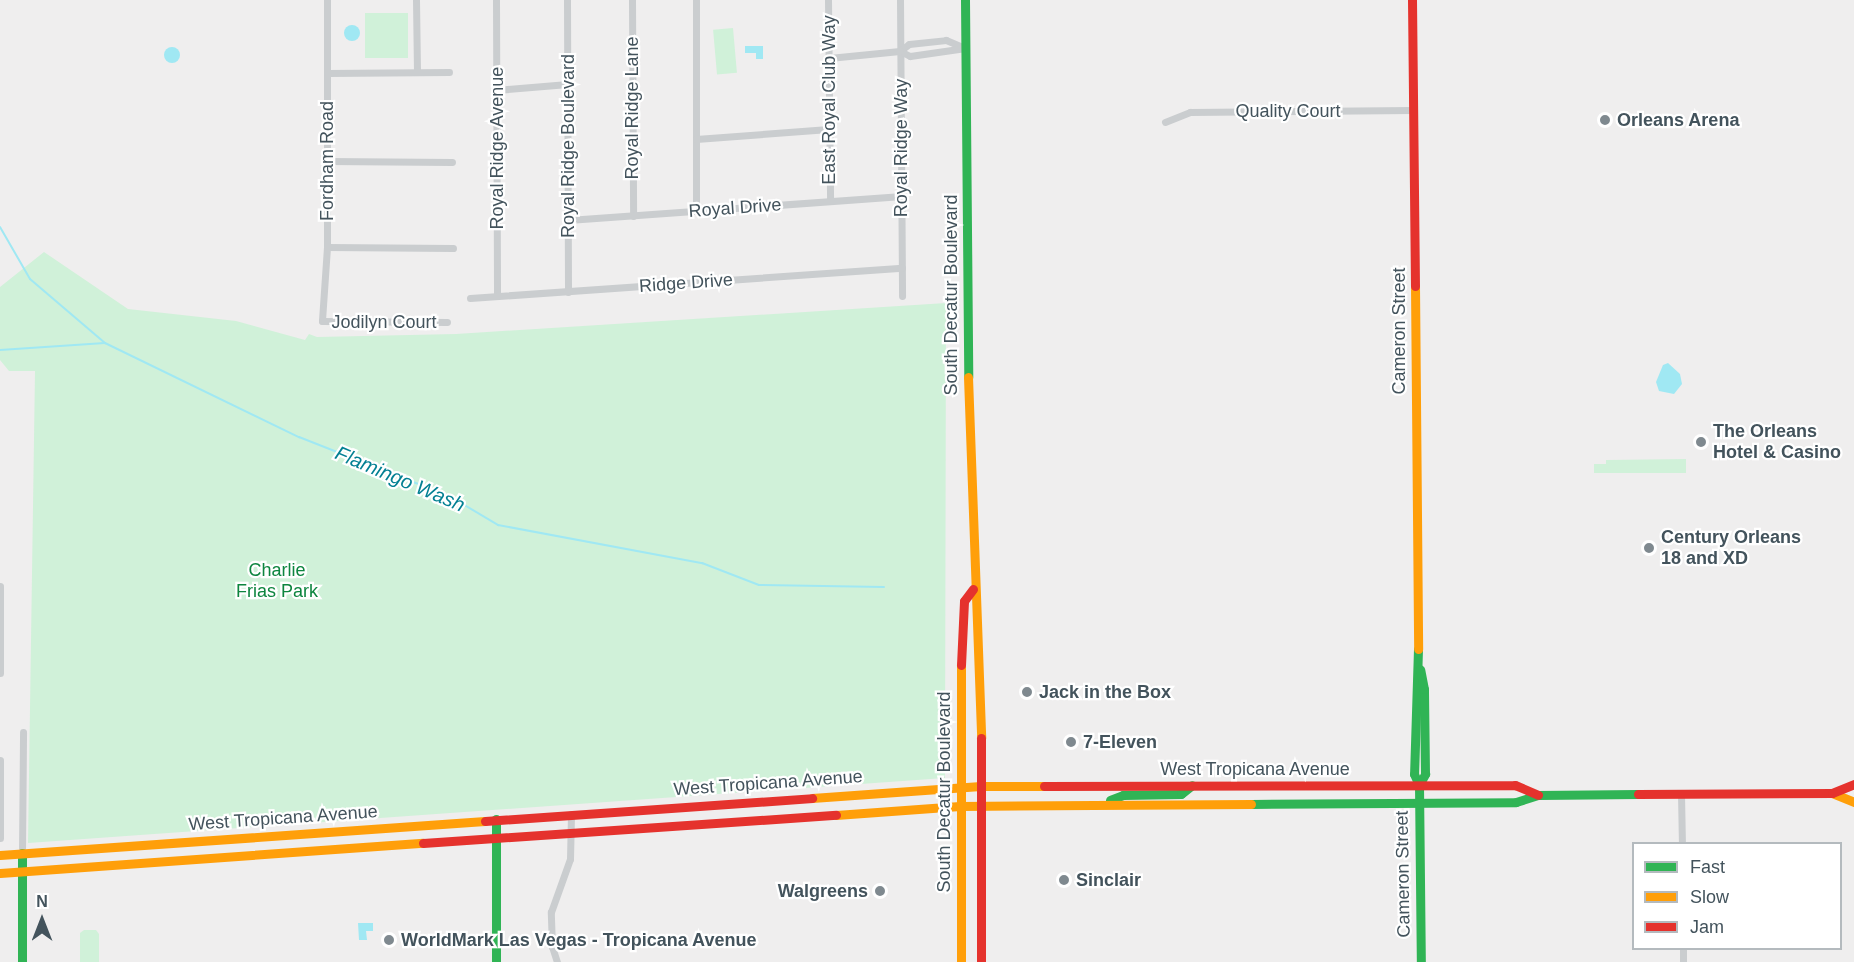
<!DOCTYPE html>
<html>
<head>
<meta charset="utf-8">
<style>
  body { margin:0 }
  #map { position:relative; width:1854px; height:962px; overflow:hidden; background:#efeeee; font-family:Helvetica,sans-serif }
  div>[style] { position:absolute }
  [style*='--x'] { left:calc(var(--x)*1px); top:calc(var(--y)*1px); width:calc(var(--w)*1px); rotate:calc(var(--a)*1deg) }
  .green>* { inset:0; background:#d0f1d9; transform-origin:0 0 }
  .water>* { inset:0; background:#a0e8f3 }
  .round { border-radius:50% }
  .stream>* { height:2px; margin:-1px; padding:0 1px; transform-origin:1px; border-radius:1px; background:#a0e8f3 }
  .street>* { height:7px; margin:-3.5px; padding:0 3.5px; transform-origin:3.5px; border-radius:3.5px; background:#cacdcf }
  .fast>* { height:9px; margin:-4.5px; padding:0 4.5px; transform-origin:4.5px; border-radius:4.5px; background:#30b455 }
  .slow>* { height:9px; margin:-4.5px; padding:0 4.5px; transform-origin:4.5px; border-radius:4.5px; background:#ff9f0a }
  .jam>* { height:9px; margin:-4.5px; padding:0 4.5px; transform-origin:4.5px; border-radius:4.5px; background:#e5322d }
  .dots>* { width:16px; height:16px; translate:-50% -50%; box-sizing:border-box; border:3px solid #fff; border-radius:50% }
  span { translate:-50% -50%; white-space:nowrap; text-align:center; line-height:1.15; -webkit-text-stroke:4.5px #fff; paint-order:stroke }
  .street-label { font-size:18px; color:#43535c }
  .poi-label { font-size:18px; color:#43535c; font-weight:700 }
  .left { translate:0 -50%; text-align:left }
  .right { translate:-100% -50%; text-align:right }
  .park-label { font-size:18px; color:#0d853f }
  .water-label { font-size:20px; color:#038093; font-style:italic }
  .legend { position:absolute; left:1632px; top:842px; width:210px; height:108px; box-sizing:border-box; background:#fff; border:2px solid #b4babe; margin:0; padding:8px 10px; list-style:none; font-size:18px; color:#43535c }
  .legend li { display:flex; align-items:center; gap:12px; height:30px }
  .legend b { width:30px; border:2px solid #b4babe }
  .north { position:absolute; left:12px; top:890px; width:60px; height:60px; -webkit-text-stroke:4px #fff; paint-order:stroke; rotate:0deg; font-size:16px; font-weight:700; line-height:24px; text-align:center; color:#43535c }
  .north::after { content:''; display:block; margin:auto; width:21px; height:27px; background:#43535c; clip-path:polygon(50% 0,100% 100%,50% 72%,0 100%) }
</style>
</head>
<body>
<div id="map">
  <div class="green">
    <div style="left:365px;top:13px;width:43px;height:45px"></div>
    <div style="left:733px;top:28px;width:45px;height:20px;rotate:85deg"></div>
    <div style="clip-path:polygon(44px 252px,128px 309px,236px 321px,305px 340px,309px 334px,317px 337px,456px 334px,946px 303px,945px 778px,28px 843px,35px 371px,9px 371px,0 360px,0 287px)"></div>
    <div style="clip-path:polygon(1686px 459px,1686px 473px,1594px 473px,1594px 464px,1606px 464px,1606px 460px)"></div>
    <div style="clip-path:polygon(84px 930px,96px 930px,99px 934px,99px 962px,80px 962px,80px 933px)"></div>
  </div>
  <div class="water">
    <div class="round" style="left:344px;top:25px;width:16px;height:16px"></div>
    <div style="clip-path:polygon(745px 46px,763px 46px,763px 59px,756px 59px,756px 53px,745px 53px)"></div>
    <div class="round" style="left:164px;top:47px;width:16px;height:16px"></div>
    <div style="clip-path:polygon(1668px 363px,1680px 374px,1682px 384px,1674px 394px,1659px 391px,1656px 382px,1663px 365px)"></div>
    <div style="clip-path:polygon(358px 923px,373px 923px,373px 931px,366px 931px,367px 940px,359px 940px)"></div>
  </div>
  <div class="stream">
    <div style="--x:0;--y:227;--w:60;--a:60"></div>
    <div style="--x:30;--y:279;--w:99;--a:40.5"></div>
    <div style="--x:0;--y:350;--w:105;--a:-3.8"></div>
    <div style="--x:105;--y:343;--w:216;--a:25.9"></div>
    <div style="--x:299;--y:437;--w:163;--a:21.5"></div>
    <div style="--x:451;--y:497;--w:55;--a:30.8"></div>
    <div style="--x:498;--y:525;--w:208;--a:10.6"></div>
    <div style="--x:702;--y:563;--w:61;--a:21.1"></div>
    <div style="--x:759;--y:585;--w:125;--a:0.9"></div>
  </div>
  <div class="street">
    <div style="--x:327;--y:0;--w:247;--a:90"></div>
    <div style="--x:327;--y:247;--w:74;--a:93.9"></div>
    <div style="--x:322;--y:321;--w:125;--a:0.5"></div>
    <div style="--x:416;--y:0;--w:72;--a:89.2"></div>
    <div style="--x:496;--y:0;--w:296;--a:89.8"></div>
    <div style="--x:567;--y:0;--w:292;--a:89.8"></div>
    <div style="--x:632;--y:0;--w:216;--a:89.7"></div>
    <div style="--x:696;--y:0;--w:211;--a:90"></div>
    <div style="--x:828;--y:0;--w:201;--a:89.4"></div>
    <div style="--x:900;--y:0;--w:296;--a:89.6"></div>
    <div style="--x:900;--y:51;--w:11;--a:-38"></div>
    <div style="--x:909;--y:44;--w:37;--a:-6"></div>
    <div style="--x:946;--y:40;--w:21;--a:23"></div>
    <div style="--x:900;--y:51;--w:11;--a:27"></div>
    <div style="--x:910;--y:56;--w:56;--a:-8.3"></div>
    <div style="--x:829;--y:58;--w:71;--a:-5.6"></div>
    <div style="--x:328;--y:73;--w:121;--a:-0.5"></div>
    <div style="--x:496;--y:90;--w:72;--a:-4.8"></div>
    <div style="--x:1165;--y:122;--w:27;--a:-22"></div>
    <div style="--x:1190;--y:112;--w:223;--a:-0.5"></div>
    <div style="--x:696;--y:139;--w:133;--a:-4.3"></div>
    <div style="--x:327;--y:161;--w:125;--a:0.5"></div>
    <div style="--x:568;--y:220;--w:335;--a:-4.1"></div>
    <div style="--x:327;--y:247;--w:126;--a:0.5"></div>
    <div style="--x:470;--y:298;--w:433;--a:-4"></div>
    <div style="--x:0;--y:586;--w:87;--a:90"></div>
    <div style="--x:0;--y:760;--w:78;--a:90"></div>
    <div style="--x:1681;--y:794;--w:50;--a:88.9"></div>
    <div style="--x:22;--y:853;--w:121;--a:-89.5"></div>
    <div style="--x:1683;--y:948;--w:14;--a:90"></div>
    <div style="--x:557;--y:962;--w:16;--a:-108"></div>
    <div style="--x:552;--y:947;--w:35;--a:-92"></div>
    <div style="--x:551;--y:912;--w:56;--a:-70.3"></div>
    <div style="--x:570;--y:859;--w:45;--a:-88.7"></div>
  </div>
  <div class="fast">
    <div style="--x:965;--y:0;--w:377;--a:89.5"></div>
    <div style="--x:1418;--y:649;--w:125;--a:91.8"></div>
    <div style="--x:1414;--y:774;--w:12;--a:66"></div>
    <div style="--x:1419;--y:785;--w:177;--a:89.4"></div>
    <div style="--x:1419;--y:785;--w:13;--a:-61"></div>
    <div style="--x:1425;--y:774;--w:85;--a:-90.7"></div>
    <div style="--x:1424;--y:689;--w:20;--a:-101"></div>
    <div style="--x:1110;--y:800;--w:14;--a:-21"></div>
    <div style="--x:1123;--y:795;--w:58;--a:-1"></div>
    <div style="--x:1181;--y:794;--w:14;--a:-39"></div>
    <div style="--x:1251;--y:804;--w:265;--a:-0.4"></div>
    <div style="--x:1516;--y:802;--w:23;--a:-18"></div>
    <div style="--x:1538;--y:795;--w:100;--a:-0.6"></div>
    <div style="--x:496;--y:819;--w:143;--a:90"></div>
    <div style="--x:22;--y:853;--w:109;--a:90"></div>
  </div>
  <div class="slow">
    <div style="--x:1415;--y:286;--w:363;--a:89.5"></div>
    <div style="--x:968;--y:377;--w:361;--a:87.9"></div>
    <div style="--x:1832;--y:793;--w:24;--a:22"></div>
    <div style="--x:812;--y:798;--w:169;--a:-4.1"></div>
    <div style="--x:981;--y:786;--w:63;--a:0"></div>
    <div style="--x:836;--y:815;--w:124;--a:-4.2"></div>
    <div style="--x:960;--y:806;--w:291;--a:-0.4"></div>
    <div style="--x:0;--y:855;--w:486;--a:-4"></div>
    <div style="--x:0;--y:873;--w:424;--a:-4.1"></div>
    <div style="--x:961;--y:962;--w:297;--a:-90"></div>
  </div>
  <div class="jam">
    <div style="--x:1412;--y:0;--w:286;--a:89.4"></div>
    <div style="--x:961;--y:665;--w:64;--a:-87.3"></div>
    <div style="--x:964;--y:601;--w:15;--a:-53"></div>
    <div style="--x:981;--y:738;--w:224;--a:90"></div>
    <div style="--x:1044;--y:786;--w:471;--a:-0.1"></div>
    <div style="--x:1515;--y:785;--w:25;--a:23"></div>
    <div style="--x:1638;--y:794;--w:194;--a:-0.3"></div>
    <div style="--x:1832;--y:793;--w:24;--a:-22"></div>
    <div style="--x:485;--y:821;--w:328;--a:-4"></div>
    <div style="--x:423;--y:843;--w:414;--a:-3.9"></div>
  </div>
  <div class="dots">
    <div style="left:1605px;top:120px;background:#7f898f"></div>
    <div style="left:1701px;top:442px;background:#7f898f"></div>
    <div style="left:1649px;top:548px;background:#7f898f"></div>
    <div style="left:1027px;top:692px;background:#7f898f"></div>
    <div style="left:1071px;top:742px;background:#7f898f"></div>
    <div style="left:1064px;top:880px;background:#7f898f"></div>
    <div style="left:880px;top:891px;background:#7f898f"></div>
    <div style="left:389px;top:940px;background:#7f898f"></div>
  </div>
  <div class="street-label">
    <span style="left:829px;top:100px;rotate:-90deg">East Royal Club Way</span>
    <span style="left:632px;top:108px;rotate:-90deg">Royal Ridge Lane</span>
    <span style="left:1288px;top:111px">Quality Court</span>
    <span style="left:568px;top:146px;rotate:-90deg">Royal Ridge Boulevard</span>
    <span style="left:497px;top:148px;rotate:-90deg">Royal Ridge Avenue</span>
    <span style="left:901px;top:148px;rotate:-90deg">Royal Ridge Way</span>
    <span style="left:327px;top:161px;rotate:-90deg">Fordham Road</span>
    <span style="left:735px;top:208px;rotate:-4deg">Royal Drive</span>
    <span style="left:686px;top:283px;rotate:-4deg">Ridge Drive</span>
    <span style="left:951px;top:295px;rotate:-90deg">South Decatur Boulevard</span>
    <span style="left:384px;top:322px">Jodilyn Court</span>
    <span style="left:1399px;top:331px;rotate:-90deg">Cameron Street</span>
    <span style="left:1255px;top:769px">West Tropicana Avenue</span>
    <span style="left:768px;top:783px;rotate:-4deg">West Tropicana Avenue</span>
    <span style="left:944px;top:792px;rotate:-90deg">South Decatur Boulevard</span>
    <span style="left:283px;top:818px;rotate:-4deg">West Tropicana Avenue</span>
    <span style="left:1403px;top:874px;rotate:-91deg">Cameron Street</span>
  </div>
  <div class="poi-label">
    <span class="left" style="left:1617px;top:120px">Orleans Arena</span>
    <span class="left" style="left:1713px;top:442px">The Orleans<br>Hotel &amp; Casino</span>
    <span class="left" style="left:1661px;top:548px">Century Orleans<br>18 and XD</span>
    <span class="left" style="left:1039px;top:692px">Jack in the Box</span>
    <span class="left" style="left:1083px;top:742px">7-Eleven</span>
    <span class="left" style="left:1076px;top:880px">Sinclair</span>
    <span class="right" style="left:868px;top:891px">Walgreens</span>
    <span class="left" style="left:401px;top:940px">WorldMark Las Vegas - Tropicana Avenue</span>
  </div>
  <div class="park-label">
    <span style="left:277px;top:581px">Charlie<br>Frias Park</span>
  </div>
  <div class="water-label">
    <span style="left:400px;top:479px;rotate:23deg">Flamingo Wash</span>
  </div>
  <ul class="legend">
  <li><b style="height:8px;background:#30b455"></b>Fast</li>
  <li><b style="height:8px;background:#ff9f0a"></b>Slow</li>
  <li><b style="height:8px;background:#e5322d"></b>Jam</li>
  </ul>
  <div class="north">N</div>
</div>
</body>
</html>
